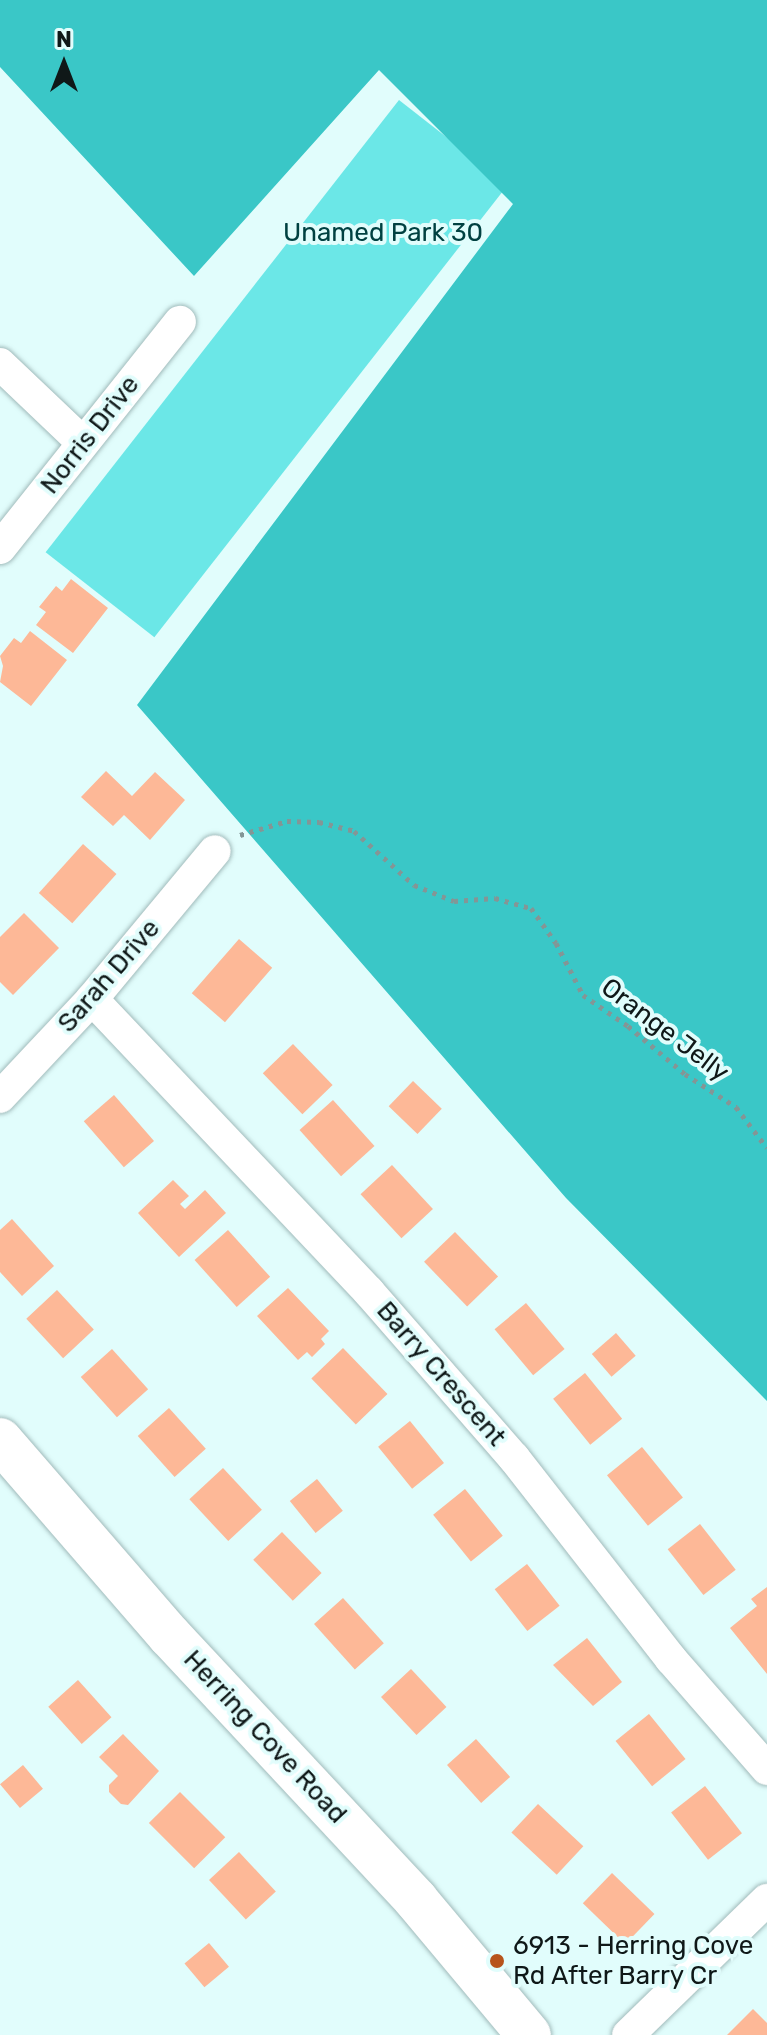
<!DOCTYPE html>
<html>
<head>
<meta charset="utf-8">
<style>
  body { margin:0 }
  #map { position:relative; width:767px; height:2035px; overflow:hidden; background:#e1fdfc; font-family:Rubik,sans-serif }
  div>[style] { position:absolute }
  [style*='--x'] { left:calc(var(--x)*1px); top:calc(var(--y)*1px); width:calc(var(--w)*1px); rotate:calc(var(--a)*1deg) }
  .green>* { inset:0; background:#6be7e7; transform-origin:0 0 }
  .forest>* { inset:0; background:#3ac7c7 }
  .building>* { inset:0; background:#fdb897; transform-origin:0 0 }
  .path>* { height:5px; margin-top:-2.5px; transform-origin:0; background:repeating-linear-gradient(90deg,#839696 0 4px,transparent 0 10px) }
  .roads { filter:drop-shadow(0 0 2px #a1bbbb) drop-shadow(0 0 2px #a1bbbb) }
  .street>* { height:32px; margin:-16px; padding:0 16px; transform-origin:16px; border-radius:16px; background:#fff }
  .secondary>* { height:44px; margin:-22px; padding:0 22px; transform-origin:22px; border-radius:22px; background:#fff }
  .dots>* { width:22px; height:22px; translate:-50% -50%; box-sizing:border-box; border:4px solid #e1fdfc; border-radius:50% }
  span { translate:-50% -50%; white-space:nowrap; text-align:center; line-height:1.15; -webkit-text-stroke:8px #e1fdfc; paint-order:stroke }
  .park-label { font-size:26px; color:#004141 }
  .street-label { font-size:26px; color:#0f1818 }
  .poi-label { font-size:26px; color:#0f1818 }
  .left { translate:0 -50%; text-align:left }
  .north { position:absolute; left:24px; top:24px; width:80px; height:80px; -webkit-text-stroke:6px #e1fdfc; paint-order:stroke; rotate:0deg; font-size:22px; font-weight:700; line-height:32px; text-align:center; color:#0f1818 }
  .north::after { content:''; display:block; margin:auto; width:28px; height:36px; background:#0f1818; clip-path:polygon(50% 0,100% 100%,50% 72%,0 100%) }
</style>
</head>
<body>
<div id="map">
  <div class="green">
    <div style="left:399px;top:100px;width:138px;height:574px;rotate:38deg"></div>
  </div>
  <div class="forest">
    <div style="clip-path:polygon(0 0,767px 0,767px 1401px,566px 1198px,137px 705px,513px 204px,379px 70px,194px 276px,0 67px)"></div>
  </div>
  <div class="building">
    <div style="clip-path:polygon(71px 579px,108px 608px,73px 653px,36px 625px,46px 612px,39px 607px,56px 586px,62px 591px)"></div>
    <div style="clip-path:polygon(30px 631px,67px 660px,31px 706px,0 682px,3px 666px,0 656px,14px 638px,21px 643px)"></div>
    <div style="clip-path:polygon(106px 771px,132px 796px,155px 772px,185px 800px,150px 840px,124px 815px,113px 826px,81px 797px)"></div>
    <div style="left:83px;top:844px;width:45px;height:66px;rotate:42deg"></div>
    <div style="clip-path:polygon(24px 913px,59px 948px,13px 995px,0 982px,0 937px)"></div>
    <div style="left:239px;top:939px;width:44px;height:72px;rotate:41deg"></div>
    <div style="left:293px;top:1044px;width:57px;height:42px;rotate:46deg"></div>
    <div style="left:413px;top:1081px;width:40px;height:35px;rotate:44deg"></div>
    <div style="left:114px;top:1095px;width:61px;height:40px;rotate:49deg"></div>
    <div style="left:333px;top:1100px;width:62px;height:45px;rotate:48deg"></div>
    <div style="left:392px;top:1165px;width:60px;height:43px;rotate:47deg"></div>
    <div style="clip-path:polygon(173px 1180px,189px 1196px,180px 1204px,185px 1209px,205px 1190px,226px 1213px,179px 1257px,138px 1213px)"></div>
    <div style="clip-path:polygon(12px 1219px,54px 1266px,22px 1296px,0 1272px,0 1230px)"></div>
    <div style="left:228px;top:1230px;width:63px;height:45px;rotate:48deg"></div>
    <div style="left:455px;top:1232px;width:62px;height:43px;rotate:46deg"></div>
    <div style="clip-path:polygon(288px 1288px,329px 1331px,321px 1339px,325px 1344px,312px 1357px,307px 1352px,298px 1360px,257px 1316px)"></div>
    <div style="left:57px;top:1290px;width:54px;height:42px;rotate:47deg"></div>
    <div style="left:526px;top:1303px;width:60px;height:41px;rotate:50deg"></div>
    <div style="left:616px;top:1333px;width:30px;height:32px;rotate:49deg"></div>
    <div style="left:343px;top:1348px;width:64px;height:44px;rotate:46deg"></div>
    <div style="left:112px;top:1349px;width:54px;height:42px;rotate:48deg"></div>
    <div style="left:585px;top:1373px;width:59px;height:41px;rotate:51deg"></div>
    <div style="left:169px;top:1408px;width:55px;height:42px;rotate:48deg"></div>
    <div style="left:410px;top:1421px;width:54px;height:41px;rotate:51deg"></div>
    <div style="left:642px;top:1447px;width:65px;height:45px;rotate:51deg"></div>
    <div style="left:223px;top:1468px;width:57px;height:46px;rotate:47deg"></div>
    <div style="left:317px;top:1479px;width:41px;height:35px;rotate:51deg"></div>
    <div style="left:465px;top:1489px;width:60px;height:41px;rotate:51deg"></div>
    <div style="left:700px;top:1524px;width:58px;height:41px;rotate:52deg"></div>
    <div style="left:282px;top:1532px;width:57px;height:40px;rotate:46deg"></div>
    <div style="left:527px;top:1564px;width:53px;height:41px;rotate:52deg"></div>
    <div style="clip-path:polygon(767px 1587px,767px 1674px,730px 1628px,757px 1606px,751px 1599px)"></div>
    <div style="left:343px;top:1598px;width:61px;height:39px;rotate:48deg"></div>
    <div style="clip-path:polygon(587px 1638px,622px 1682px,593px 1706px,553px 1665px)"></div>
    <div style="left:411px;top:1669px;width:52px;height:41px;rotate:47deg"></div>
    <div style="left:78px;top:1680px;width:50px;height:40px;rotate:48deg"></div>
    <div style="left:649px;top:1714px;width:58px;height:43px;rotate:51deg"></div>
    <div style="clip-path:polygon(123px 1734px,159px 1771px,128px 1805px,121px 1804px,109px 1792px,109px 1785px,118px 1776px,99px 1757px)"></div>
    <div style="left:476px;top:1739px;width:51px;height:39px;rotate:48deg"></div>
    <div style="left:23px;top:1765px;width:31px;height:30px;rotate:50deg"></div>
    <div style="left:705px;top:1786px;width:60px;height:43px;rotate:52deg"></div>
    <div style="left:180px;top:1792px;width:64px;height:44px;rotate:45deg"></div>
    <div style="left:538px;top:1804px;width:62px;height:39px;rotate:43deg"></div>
    <div style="left:239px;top:1852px;width:54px;height:41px;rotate:47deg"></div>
    <div style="left:612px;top:1873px;width:59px;height:42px;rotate:44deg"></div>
    <div style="left:209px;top:1943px;width:31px;height:32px;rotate:50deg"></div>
    <div style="clip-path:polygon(753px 2009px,767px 2023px,767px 2035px,727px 2035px)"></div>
  </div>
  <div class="path">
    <div style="--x:240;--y:835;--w:49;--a:-16.6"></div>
    <div style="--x:287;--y:821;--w:32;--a:2"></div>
    <div style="--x:319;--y:822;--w:36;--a:14"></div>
    <div style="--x:354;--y:831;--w:81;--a:42"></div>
    <div style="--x:414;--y:885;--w:43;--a:21.8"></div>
    <div style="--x:454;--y:901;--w:41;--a:-4.2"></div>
    <div style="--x:495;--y:898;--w:37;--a:16"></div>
    <div style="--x:531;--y:908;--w:43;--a:54.5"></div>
    <div style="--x:556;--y:943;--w:59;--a:62.6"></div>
    <div style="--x:583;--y:995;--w:55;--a:34.6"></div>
    <div style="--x:628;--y:1026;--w:75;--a:40.1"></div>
    <div style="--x:685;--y:1074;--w:61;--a:32.9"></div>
    <div style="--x:736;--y:1107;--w:51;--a:52.9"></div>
  </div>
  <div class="roads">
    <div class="street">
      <div style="--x:0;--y:364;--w:113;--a:43.6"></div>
      <div style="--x:0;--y:548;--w:289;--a:-51.5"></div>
      <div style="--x:92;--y:999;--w:403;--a:46.6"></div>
      <div style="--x:369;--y:1292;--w:220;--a:48.9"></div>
      <div style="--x:514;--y:1458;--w:255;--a:52"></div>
      <div style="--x:671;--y:1659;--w:146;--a:48.9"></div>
      <div style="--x:0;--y:1097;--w:134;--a:-46.8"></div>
      <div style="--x:92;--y:999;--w:192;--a:-50.3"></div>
      <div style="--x:628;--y:2035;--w:194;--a:-44.2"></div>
    </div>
    <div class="secondary">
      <div style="--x:0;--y:1440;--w:259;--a:49.1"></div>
      <div style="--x:170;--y:1636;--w:361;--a:47"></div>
      <div style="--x:416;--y:1900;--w:176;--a:50.1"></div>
    </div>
  </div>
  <div class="dots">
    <div style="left:497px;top:1961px;background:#b7541c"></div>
  </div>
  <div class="park-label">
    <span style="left:383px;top:233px">Unamed Park 30</span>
  </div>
  <div class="street-label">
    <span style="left:90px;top:435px;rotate:-52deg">Norris Drive</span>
    <span style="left:109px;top:976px;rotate:-49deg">Sarah Drive</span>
    <span style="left:665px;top:1030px;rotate:37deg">Orange Jelly</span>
    <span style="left:441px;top:1374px;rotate:49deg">Barry Crescent</span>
    <span style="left:265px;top:1737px;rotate:47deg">Herring Cove Road</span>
  </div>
  <div class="poi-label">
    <span class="left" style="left:513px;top:1961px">6913 - Herring Cove<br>Rd After Barry Cr</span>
  </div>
  <div class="north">N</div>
</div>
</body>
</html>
